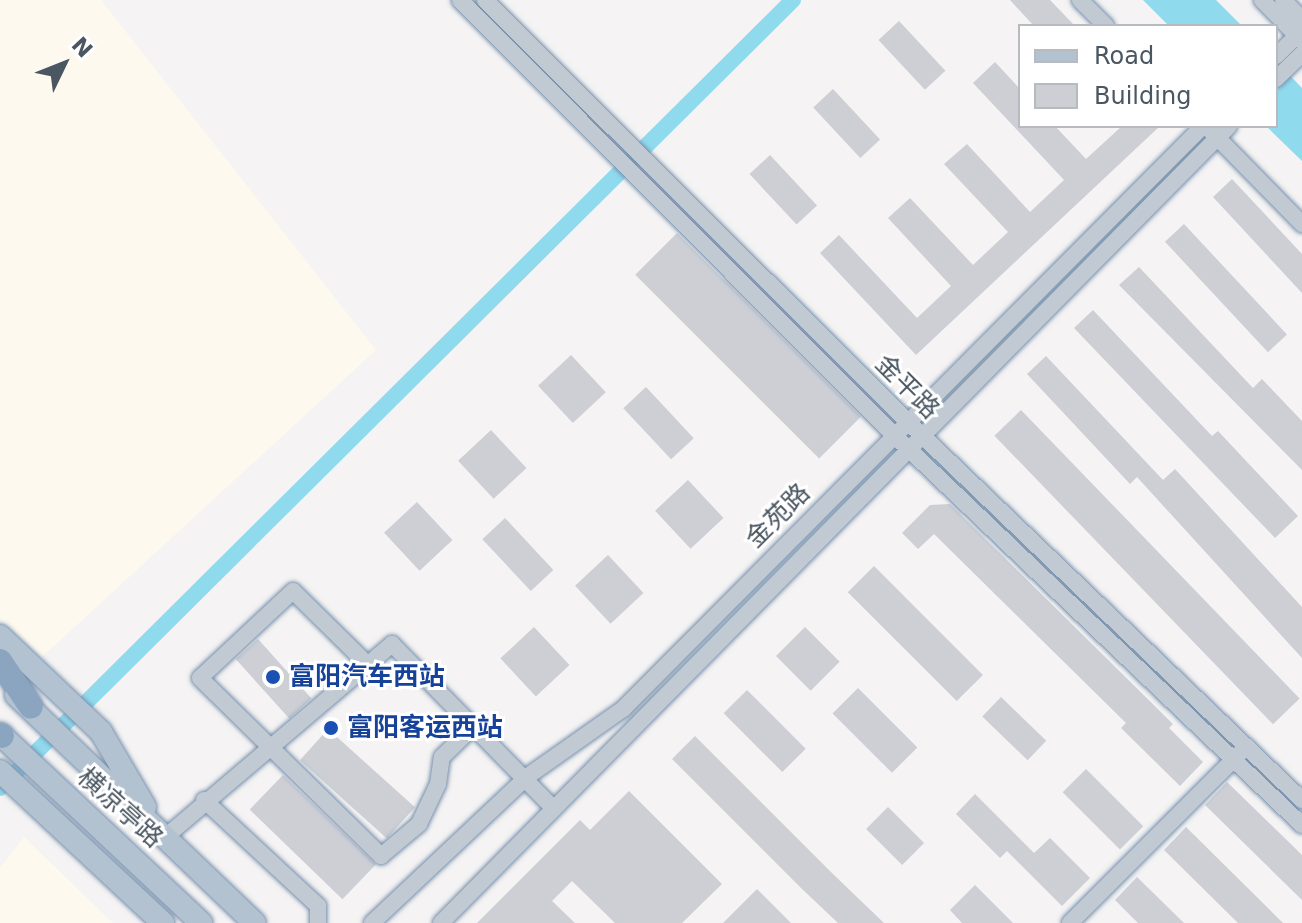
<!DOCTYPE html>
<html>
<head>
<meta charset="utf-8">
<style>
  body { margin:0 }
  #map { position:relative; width:1302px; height:923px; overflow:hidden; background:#f5f3f3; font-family:"DejaVu Sans","Noto Sans SC",sans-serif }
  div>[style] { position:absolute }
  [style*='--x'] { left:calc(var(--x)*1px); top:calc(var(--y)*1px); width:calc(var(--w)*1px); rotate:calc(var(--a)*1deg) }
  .commercial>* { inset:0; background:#fdf9ef }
  .water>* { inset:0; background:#90daee }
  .canal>* { height:16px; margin:-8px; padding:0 8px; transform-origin:8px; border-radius:8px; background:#90daee }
  .building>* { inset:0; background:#cdcfd5; transform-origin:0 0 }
  .roads { filter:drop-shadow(0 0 2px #7690ad) drop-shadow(0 0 2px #7690ad) }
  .minor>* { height:16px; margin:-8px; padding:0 8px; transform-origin:8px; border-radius:8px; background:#c1cad2 }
  .major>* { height:22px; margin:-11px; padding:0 11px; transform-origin:11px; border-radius:11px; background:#b3c2d1 }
  .highway>* { height:24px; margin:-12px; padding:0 12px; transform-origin:12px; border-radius:12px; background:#8ba5c1 }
  .dots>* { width:22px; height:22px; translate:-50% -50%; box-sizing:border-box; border:4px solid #fff; border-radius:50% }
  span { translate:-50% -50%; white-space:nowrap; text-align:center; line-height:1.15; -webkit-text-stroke:6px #fff; paint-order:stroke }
  .street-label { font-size:26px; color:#4a5661 }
  .transit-label { font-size:26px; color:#164399; font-weight:700 }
  .left { translate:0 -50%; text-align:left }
  .legend { position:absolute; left:1018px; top:24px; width:260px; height:104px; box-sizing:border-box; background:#fff; border:2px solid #b7bbc0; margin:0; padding:10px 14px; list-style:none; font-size:24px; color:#4a5661 }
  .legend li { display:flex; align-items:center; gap:16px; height:40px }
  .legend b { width:40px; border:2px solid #b7bbc0 }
  .north { position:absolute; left:24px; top:24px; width:80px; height:80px; -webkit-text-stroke:6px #fff; paint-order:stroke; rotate:47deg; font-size:22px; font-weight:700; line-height:32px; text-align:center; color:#4a5661 }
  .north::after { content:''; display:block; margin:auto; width:28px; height:36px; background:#4a5661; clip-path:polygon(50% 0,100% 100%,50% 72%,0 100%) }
</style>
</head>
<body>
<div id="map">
  <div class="commercial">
    <div style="clip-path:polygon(0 0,101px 0,376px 350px,42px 657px,0 619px)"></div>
    <div style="clip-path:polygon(24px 837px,113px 923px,0 923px,0 868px)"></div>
  </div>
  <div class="water">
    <div style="clip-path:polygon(1143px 0,1216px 0,1242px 26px,1169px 26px)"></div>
    <div style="clip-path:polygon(1276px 61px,1302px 88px,1302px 161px,1266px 126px,1276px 126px)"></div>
  </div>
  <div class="canal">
    <div style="--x:0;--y:788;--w:1118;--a:-44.82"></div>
  </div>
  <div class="building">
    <div style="clip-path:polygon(1010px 0,1050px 0,1075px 26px,1034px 26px)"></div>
    <div style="left:899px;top:21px;width:68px;height:28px;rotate:47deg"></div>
    <div style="clip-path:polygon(995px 62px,1020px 89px,1020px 126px,1055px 126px,1086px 159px,1122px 126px,1160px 126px,916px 355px,820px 253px,839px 235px,917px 318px,951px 286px,888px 218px,910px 198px,973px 265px,1008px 232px,944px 164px,967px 144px,1030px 212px,1064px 180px,973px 83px)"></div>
    <div style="left:833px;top:89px;width:69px;height:27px;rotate:47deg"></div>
    <div style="left:770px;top:155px;width:69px;height:28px;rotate:47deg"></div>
    <div style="clip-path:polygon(1232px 179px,1302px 254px,1302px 293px,1213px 197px)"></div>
    <div style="left:1184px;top:224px;width:151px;height:26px;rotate:47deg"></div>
    <div style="left:677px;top:233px;width:260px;height:59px;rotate:45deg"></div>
    <div style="clip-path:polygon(1139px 267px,1253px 388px,1262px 379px,1302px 421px,1302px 470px,1119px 285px)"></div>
    <div style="clip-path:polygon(1093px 310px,1212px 436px,1218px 431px,1298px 516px,1275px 538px,1074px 328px)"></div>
    <div style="left:571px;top:355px;width:51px;height:45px;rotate:47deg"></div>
    <div style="clip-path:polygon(1046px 356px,1163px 480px,1175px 469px,1302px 607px,1302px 658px,1137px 477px,1130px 484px,1027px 374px)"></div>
    <div style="left:646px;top:387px;width:70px;height:31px;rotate:47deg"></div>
    <div style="left:1021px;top:410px;width:401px;height:37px;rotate:46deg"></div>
    <div style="left:491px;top:430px;width:52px;height:45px;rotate:47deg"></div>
    <div style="left:688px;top:480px;width:52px;height:45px;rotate:47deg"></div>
    <div style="left:417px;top:502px;width:52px;height:45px;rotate:47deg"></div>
    <div style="clip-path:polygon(950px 504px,1173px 724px,1169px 728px,1203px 762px,1180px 786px,1121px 728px,1126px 723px,934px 534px,918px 549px,902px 533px,930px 505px)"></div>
    <div style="left:505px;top:518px;width:71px;height:31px;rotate:47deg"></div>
    <div style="left:608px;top:555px;width:52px;height:45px;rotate:47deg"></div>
    <div style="left:874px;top:566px;width:154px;height:37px;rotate:45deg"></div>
    <div style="left:534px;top:627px;width:52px;height:46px;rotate:47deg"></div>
    <div style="left:805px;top:627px;width:49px;height:41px;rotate:45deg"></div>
    <div style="left:258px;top:639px;width:80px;height:30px;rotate:48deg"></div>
    <div style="left:858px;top:688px;width:84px;height:36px;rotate:45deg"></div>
    <div style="left:747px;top:690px;width:83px;height:33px;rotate:45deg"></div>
    <div style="left:1001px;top:697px;width:63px;height:27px;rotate:44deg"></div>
    <div style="left:328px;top:729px;width:117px;height:42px;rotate:42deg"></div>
    <div style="clip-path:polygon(695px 736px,835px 876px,884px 923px,838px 923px,801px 888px,672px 759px)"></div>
    <div style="left:1086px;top:769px;width:81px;height:33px;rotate:45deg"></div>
    <div style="left:283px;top:775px;width:129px;height:48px;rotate:44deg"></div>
    <div style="clip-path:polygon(1227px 782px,1302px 855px,1302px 900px,1205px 805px)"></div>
    <div style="clip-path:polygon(629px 791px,722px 884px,682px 923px,615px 923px,572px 881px,552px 901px,575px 923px,477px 923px,580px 820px,590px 830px)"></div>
    <div style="clip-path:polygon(975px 794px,1034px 853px,1050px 838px,1090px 878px,1062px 906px,1007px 851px,1000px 858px,956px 814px)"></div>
    <div style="left:888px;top:807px;width:51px;height:31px;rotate:45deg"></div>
    <div style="clip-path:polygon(1186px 827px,1283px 923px,1238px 923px,1164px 850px)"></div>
    <div style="clip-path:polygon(1137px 877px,1184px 923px,1138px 923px,1115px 900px)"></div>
    <div style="clip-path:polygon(975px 885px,1013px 923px,962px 923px,950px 910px)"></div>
    <div style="clip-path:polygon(757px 889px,791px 923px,723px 923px)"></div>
  </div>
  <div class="roads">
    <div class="minor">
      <div style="--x:460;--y:0;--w:616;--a:45.07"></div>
      <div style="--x:895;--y:436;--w:563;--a:43.7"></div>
      <div style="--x:485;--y:0;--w:598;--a:44.93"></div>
      <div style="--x:908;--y:422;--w:546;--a:43.81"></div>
      <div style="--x:1080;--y:0;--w:37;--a:45"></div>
      <div style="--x:1262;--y:0;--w:57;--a:45.7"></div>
      <div style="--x:1283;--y:0;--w:27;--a:45"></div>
      <div style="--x:1276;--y:56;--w:36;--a:-44"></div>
      <div style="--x:1276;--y:79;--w:36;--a:-44"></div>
      <div style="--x:1210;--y:130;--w:132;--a:45.6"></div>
      <div style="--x:368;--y:665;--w:105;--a:-135.4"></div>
      <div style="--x:293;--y:591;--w:127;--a:136.9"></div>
      <div style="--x:200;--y:678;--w:254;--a:44.5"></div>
      <div style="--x:381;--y:856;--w:50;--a:-40.1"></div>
      <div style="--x:419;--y:824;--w:44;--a:-64.6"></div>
      <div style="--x:438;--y:784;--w:27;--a:-82"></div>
      <div style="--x:442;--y:757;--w:43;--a:-44.1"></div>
      <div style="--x:204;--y:800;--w:156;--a:42.9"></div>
      <div style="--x:318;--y:906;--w:17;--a:90"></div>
      <div style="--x:163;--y:839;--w:301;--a:-40.4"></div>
      <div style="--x:392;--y:644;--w:231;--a:45.5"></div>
      <div style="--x:372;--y:923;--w:214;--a:-43.3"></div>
      <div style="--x:528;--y:776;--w:116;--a:-35.2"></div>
      <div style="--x:623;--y:709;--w:822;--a:-45.15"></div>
      <div style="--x:441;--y:923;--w:1121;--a:-45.33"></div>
      <div style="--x:1070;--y:923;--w:240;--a:-45"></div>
    </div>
    <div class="major">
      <div style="--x:0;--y:636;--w:139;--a:43.5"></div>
      <div style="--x:101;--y:732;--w:87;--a:59.6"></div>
      <div style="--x:16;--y:695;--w:330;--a:43.7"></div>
      <div style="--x:0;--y:734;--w:276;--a:43.2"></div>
      <div style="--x:0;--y:771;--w:223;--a:43"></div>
    </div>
    <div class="highway">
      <div style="--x:0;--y:661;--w:55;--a:56"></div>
      <div style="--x:0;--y:735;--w:2;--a:27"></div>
    </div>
  </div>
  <div class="dots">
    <div style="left:273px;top:677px;background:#1a4fb4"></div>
    <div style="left:331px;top:728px;background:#1a4fb4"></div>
  </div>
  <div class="street-label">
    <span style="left:907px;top:387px;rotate:45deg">金平路</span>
    <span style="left:778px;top:516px;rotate:-45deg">金苑路</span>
    <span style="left:120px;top:808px;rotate:42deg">横凉亭路</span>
  </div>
  <div class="transit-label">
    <span class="left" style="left:289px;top:677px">富阳汽车西站</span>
    <span class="left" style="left:347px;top:728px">富阳客运西站</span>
  </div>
  <ul class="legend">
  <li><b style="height:10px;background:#b3c2d1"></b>Road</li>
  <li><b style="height:22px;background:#cdcfd5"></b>Building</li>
  </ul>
  <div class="north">N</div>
</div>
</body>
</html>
